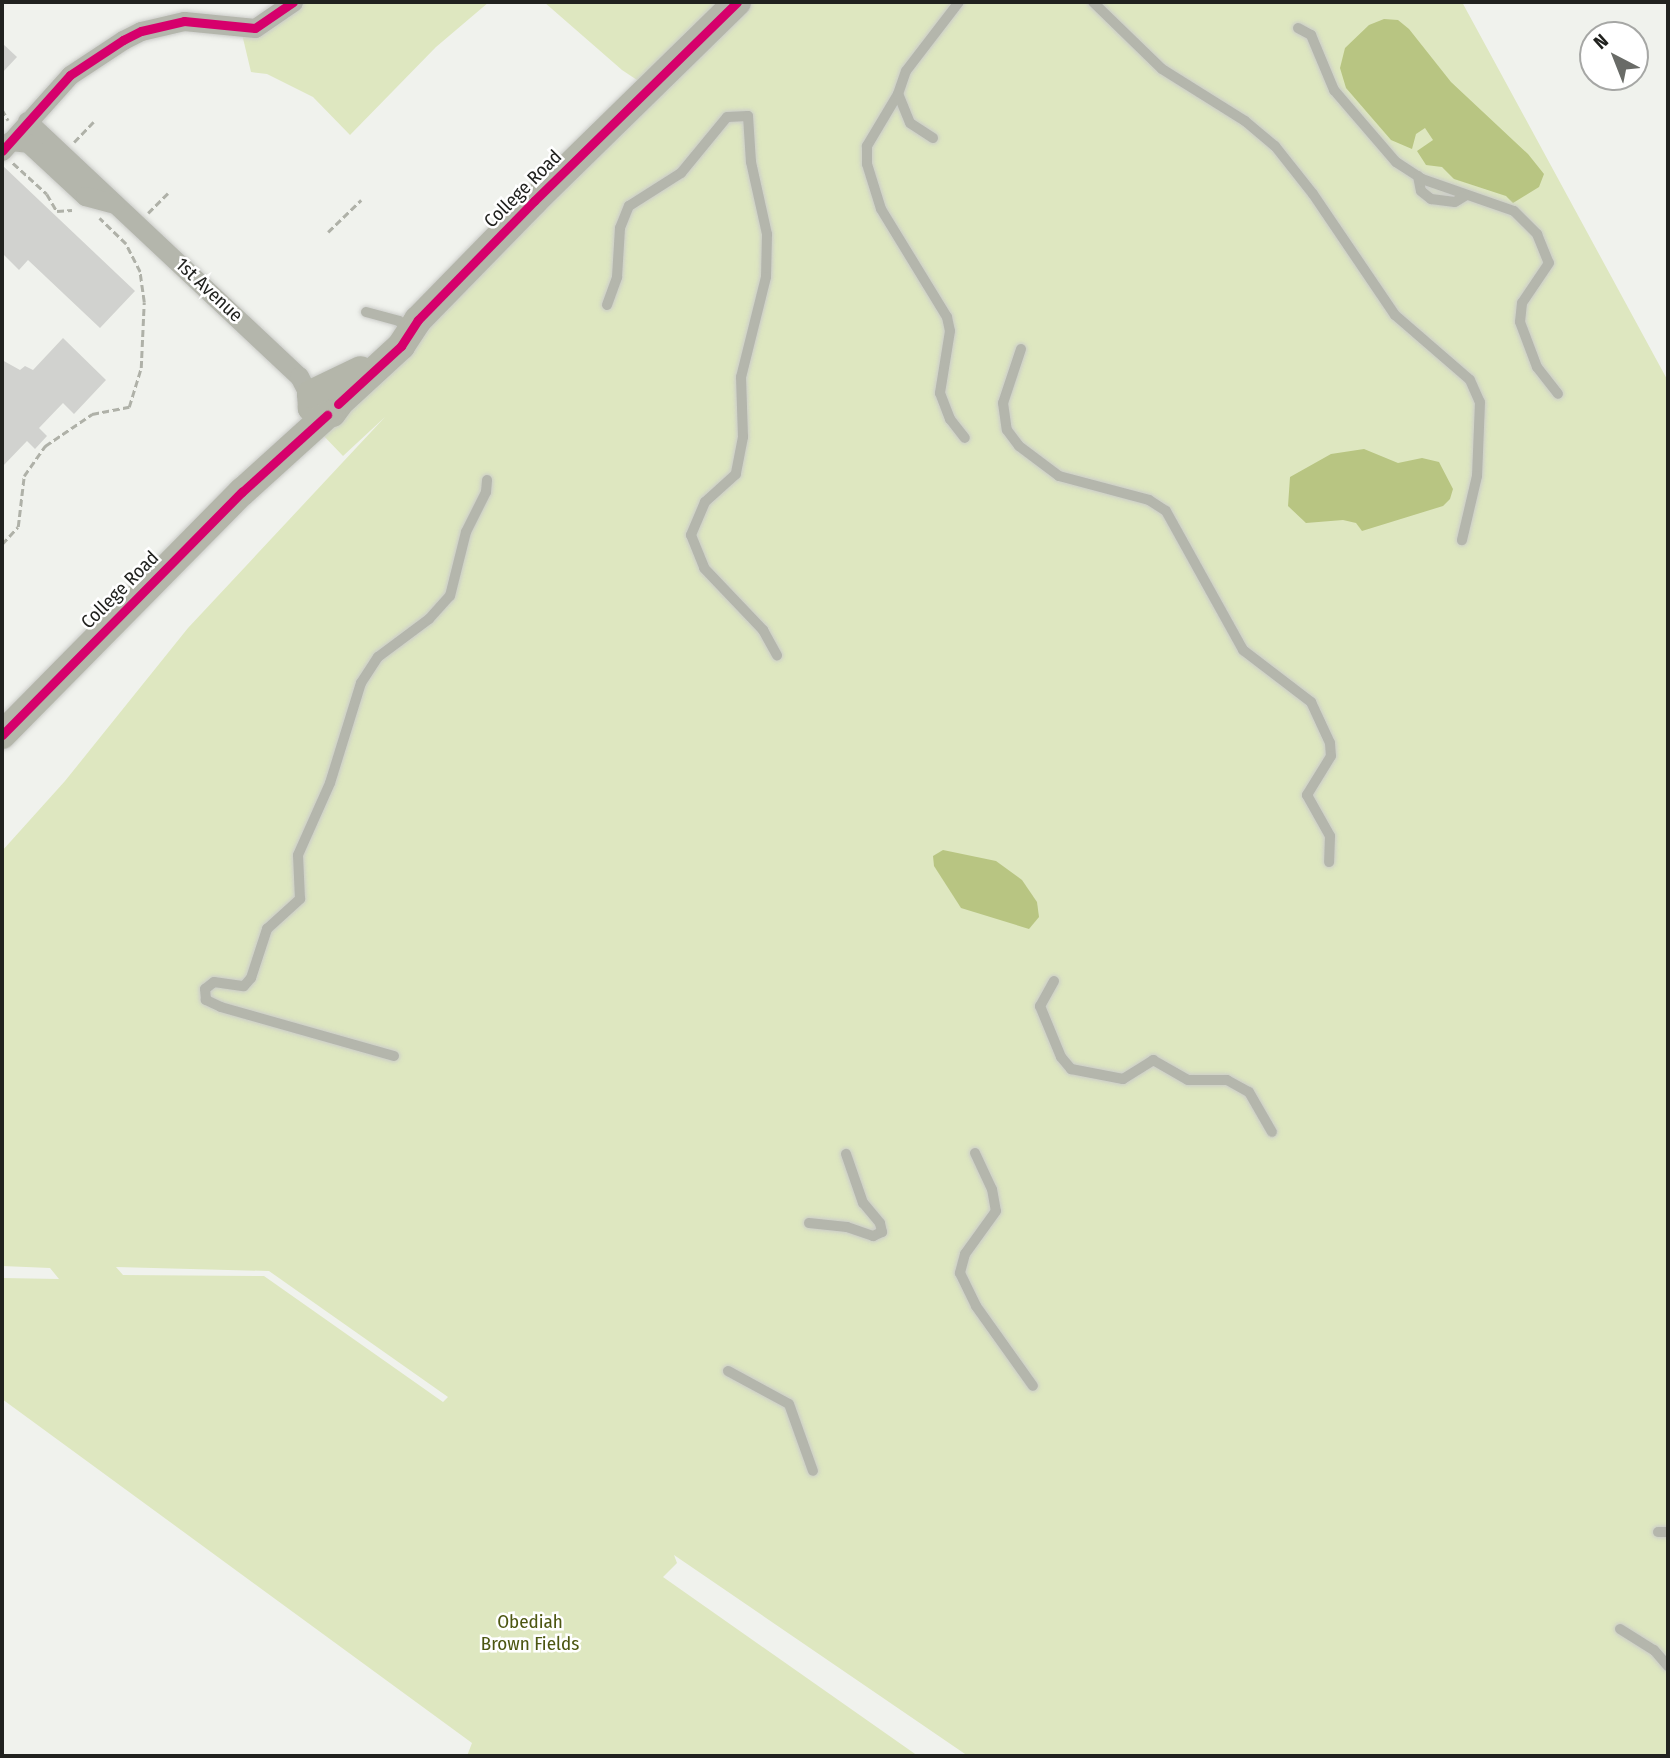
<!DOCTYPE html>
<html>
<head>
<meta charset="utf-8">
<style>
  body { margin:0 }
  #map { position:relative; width:1670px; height:1758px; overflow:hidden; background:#f0f2ed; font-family:"Fira Sans Condensed",sans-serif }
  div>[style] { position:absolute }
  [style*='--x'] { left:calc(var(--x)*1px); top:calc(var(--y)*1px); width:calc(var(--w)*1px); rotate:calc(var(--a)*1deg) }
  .green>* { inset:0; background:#dee7c0 }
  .water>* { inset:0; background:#b8c582 }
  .building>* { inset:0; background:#d1d2cf }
  .path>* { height:2.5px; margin-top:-1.25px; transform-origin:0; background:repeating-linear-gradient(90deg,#afb1a8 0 7px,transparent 0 10.5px) }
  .roads { filter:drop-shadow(0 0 2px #cbccc9) drop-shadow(0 0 2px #cbccc9) }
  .lane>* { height:10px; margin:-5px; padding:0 5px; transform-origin:5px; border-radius:5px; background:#b4b6ac }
  .street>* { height:19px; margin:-9.5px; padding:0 9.5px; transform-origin:9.5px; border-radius:9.5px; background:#b4b6ac }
  .secondary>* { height:28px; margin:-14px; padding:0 14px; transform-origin:14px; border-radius:14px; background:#b4b6aa }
  .cycleway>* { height:9px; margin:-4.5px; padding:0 4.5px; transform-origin:4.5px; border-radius:4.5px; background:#d6006c }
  span { translate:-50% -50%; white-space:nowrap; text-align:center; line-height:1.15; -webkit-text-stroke:5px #fff; paint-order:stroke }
  .street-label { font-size:19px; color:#21221f }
  .park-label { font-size:19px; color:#4c5611 }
  .frame { position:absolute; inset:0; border:4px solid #21221f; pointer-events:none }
  .north { position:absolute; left:1579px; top:21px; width:70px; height:70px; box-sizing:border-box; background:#fff; border:2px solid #a6a7a5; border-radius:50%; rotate:318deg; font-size:19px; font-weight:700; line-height:28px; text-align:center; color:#21221f }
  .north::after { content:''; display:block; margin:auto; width:24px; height:32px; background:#696b67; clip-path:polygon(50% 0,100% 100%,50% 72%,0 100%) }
</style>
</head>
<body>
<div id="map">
  <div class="green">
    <div style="clip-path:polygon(290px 2px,489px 2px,436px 47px,350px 135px,313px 97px,267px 74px,251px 72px,242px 34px)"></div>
    <div style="clip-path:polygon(evenodd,544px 2px,1462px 2px,1668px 381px,1668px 1756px,968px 1756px,674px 1555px,677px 1563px,663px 1577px,918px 1756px,467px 1756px,472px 1743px,2px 1399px,2px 1278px,59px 1279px,50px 1268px,2px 1266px,2px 851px,65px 781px,188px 628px,385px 417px,343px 456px,320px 432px,652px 90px,622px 70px,544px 2px,116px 1267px,269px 1271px,448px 1397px,443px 1402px,264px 1276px,123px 1275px,116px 1267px)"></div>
  </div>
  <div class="water">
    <div style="clip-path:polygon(1384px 19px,1398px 20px,1409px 29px,1451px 82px,1528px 154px,1544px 174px,1539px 187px,1513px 203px,1506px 196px,1454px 179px,1442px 167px,1426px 165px,1417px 151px,1433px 140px,1425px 128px,1416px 134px,1412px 149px,1391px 140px,1346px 88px,1340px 68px,1345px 48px,1369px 25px)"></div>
    <div style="clip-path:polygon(1364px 449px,1398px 463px,1422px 458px,1439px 462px,1453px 489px,1450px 499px,1443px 506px,1362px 531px,1356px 523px,1343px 520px,1306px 523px,1288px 506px,1290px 477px,1331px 454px)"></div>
    <div style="clip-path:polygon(943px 850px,996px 861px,1022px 880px,1037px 902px,1039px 917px,1029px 929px,961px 908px,934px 866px,933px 856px)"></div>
  </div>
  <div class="building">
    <div style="clip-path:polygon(2px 43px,17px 57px,2px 73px)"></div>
    <div style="clip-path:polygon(2px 165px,135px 291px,100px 328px,28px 260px,19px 270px,2px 253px)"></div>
    <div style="clip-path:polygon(63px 338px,106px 380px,74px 414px,63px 403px,39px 428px,47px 436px,35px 449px,27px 441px,2px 467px,2px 360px,20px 370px,25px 366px,33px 370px)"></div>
  </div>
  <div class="path">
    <div style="--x:2;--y:109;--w:13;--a:61"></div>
    <div style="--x:74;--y:142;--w:28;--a:-46"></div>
    <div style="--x:13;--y:163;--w:46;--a:42.4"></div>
    <div style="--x:47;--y:194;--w:20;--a:60"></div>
    <div style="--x:57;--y:211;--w:15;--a:-4"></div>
    <div style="--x:148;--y:213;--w:28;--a:-45"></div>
    <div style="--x:328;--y:232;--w:46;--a:-44.1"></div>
    <div style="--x:2;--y:544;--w:23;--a:-47"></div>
    <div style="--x:18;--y:527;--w:51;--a:-83.3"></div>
    <div style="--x:24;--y:476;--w:37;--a:-55"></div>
    <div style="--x:45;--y:446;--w:57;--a:-34.2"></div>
    <div style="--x:92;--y:414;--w:38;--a:-11"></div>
    <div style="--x:129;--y:407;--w:41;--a:-72.9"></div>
    <div style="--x:141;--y:368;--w:66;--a:-87.4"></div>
    <div style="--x:144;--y:302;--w:30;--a:-98"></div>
    <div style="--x:140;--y:272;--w:31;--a:-117"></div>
    <div style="--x:126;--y:244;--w:37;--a:-136"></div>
  </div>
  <div class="roads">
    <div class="lane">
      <div style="--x:1093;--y:2;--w:96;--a:44.2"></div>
      <div style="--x:1162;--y:69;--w:98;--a:32.1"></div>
      <div style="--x:1245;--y:121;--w:39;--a:40"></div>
      <div style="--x:1275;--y:146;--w:61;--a:51.6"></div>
      <div style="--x:1313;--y:194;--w:146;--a:55.9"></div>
      <div style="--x:1395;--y:315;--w:99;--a:40.9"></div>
      <div style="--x:1470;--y:380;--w:24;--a:66"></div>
      <div style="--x:1480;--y:402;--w:74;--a:92.3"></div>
      <div style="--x:1477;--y:476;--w:66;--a:103.2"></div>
      <div style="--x:1298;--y:28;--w:15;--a:28"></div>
      <div style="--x:1311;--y:35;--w:60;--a:67.3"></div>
      <div style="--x:1334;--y:90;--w:95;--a:49.3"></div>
      <div style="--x:1396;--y:162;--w:31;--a:33"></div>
      <div style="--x:1422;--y:179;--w:97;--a:19.2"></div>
      <div style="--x:1514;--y:211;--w:33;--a:45"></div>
      <div style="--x:1537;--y:234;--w:31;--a:68"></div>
      <div style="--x:1549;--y:263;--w:48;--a:124"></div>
      <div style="--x:1522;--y:303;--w:19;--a:96"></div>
      <div style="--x:1520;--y:322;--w:48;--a:69.3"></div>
      <div style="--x:1537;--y:367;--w:34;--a:52"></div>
      <div style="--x:898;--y:94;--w:61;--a:120.8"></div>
      <div style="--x:867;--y:146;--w:18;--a:90"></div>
      <div style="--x:867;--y:164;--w:47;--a:72.7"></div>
      <div style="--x:881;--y:209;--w:127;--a:58.6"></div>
      <div style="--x:947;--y:317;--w:14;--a:78"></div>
      <div style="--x:950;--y:331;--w:63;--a:99.2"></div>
      <div style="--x:940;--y:393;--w:28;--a:69"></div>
      <div style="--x:950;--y:419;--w:24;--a:52"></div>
      <div style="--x:933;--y:138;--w:27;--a:-147"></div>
      <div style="--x:910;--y:123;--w:31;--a:-112"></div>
      <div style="--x:898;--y:94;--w:24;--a:-71"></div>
      <div style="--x:906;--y:71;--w:87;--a:-52.5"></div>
      <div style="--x:1418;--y:176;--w:15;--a:79"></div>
      <div style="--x:1421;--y:191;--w:13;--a:39"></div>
      <div style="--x:1431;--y:199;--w:24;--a:7"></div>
      <div style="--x:1455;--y:202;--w:12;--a:-31"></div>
      <div style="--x:607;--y:305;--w:30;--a:-70"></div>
      <div style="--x:617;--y:277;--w:49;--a:-86.5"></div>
      <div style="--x:620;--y:228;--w:24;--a:-68"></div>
      <div style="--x:629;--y:206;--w:62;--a:-32.4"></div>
      <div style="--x:681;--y:173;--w:72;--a:-50.6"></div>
      <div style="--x:727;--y:117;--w:21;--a:-3"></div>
      <div style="--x:748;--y:116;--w:46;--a:86.3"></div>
      <div style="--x:751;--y:162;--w:74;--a:77.5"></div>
      <div style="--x:767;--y:234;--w:43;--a:91.3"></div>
      <div style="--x:766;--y:277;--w:103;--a:104"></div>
      <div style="--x:741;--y:377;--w:60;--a:88.1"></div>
      <div style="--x:743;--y:437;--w:38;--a:101"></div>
      <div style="--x:736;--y:474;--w:42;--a:137.9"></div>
      <div style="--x:705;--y:502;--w:36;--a:113"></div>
      <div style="--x:691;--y:535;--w:35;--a:68"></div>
      <div style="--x:704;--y:568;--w:86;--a:46.4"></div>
      <div style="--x:763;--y:630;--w:29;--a:61"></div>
      <div style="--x:366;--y:312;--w:34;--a:15"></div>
      <div style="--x:399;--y:321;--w:11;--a:45"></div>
      <div style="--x:1021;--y:349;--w:57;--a:108.4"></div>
      <div style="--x:1003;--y:403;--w:27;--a:82"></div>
      <div style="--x:1007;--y:430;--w:20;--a:53"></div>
      <div style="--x:1019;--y:446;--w:50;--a:36.9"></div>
      <div style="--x:1059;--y:476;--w:93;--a:14.9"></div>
      <div style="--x:1149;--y:500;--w:20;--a:33"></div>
      <div style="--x:1166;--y:511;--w:159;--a:61"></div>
      <div style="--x:1243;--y:650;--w:86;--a:37.4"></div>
      <div style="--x:1311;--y:702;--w:45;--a:65.1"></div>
      <div style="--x:1330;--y:743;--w:13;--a:86"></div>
      <div style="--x:1331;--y:756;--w:46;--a:121.6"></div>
      <div style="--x:1307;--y:795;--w:47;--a:60.7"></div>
      <div style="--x:1330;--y:836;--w:26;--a:92"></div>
      <div style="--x:1054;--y:981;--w:29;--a:119"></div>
      <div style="--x:1040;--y:1006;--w:55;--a:67.6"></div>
      <div style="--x:1061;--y:1057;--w:16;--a:50"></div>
      <div style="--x:1071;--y:1069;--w:53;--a:10.9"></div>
      <div style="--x:1123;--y:1079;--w:36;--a:-32"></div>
      <div style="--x:1153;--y:1060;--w:40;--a:29.7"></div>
      <div style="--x:1188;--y:1080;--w:39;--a:0"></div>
      <div style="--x:1227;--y:1080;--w:25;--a:29"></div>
      <div style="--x:1249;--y:1092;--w:46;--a:60.1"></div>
      <div style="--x:394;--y:1056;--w:180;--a:-164.2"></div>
      <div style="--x:221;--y:1007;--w:17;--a:-155"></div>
      <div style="--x:206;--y:1000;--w:11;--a:-95"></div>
      <div style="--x:205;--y:989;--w:11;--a:-38"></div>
      <div style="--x:214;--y:982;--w:30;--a:8"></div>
      <div style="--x:244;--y:986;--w:11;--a:-49"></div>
      <div style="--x:251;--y:978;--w:52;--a:-71.9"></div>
      <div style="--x:267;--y:929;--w:45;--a:-42.3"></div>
      <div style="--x:300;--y:899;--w:44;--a:-92.6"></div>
      <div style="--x:298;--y:855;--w:79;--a:-66"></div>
      <div style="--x:330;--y:783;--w:105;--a:-72.8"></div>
      <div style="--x:361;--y:683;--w:31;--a:-57"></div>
      <div style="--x:378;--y:657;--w:64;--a:-36.7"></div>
      <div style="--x:429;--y:619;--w:31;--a:-48"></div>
      <div style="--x:450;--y:596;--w:66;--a:-76"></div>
      <div style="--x:466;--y:532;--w:45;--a:-63.4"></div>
      <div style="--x:486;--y:492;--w:12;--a:-85"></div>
      <div style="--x:975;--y:1153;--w:40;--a:65"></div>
      <div style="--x:992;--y:1189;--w:22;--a:80"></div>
      <div style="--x:996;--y:1211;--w:53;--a:125.8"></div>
      <div style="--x:965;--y:1254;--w:20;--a:105"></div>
      <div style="--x:960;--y:1273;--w:37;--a:64"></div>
      <div style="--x:976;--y:1306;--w:98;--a:54.5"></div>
      <div style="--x:809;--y:1223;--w:38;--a:6"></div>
      <div style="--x:847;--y:1227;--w:28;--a:19"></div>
      <div style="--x:873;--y:1236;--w:10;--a:-24"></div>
      <div style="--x:882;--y:1232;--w:9;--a:-103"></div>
      <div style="--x:880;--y:1223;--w:26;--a:-130"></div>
      <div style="--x:863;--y:1203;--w:52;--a:-109.1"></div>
      <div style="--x:728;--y:1371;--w:69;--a:28.4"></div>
      <div style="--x:789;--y:1404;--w:71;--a:70.3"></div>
      <div style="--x:1658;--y:1532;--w:10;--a:0"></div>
      <div style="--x:1620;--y:1629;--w:40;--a:32"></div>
      <div style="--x:1654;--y:1650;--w:21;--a:49"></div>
    </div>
    <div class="street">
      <div style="--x:27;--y:121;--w:373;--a:43.2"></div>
      <div style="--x:299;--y:376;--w:25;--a:63"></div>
      <div style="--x:10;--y:141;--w:18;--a:6"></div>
      <div style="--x:28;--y:143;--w:78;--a:42.9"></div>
      <div style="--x:85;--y:196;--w:31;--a:15"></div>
      <div style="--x:2;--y:151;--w:102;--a:-48.2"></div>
      <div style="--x:70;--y:75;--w:64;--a:-33.4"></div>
      <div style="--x:123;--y:40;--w:20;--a:-27"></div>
      <div style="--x:141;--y:31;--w:44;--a:-13.1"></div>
      <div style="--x:184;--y:21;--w:71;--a:5.6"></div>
      <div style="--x:255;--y:28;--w:46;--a:-34.4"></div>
    </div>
    <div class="secondary">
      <div style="--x:338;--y:404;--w:86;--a:-42.6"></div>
      <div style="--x:401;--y:346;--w:31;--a:-57"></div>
      <div style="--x:418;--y:320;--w:166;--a:-45.7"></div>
      <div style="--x:534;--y:201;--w:284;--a:-44.4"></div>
      <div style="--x:338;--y:405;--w:10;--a:127"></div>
      <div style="--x:332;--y:413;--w:12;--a:171"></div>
      <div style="--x:320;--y:415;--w:11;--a:-139"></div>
      <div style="--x:312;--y:408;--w:14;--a:-94"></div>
      <div style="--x:311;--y:394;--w:55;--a:-25.6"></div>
      <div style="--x:2;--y:735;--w:342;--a:-45.4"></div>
      <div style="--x:242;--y:492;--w:115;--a:-42.2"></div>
    </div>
  </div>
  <div class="cycleway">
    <div style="--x:2;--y:151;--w:102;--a:-48.2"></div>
    <div style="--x:70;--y:75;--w:64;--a:-33.4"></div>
    <div style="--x:123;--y:40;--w:20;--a:-27"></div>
    <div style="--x:141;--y:31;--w:44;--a:-13.1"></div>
    <div style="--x:184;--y:21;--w:71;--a:5.6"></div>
    <div style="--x:255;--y:28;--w:46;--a:-34.4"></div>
    <div style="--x:338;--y:404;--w:86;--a:-42.6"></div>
    <div style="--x:401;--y:346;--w:31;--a:-57"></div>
    <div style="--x:418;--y:320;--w:166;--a:-45.7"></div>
    <div style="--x:534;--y:201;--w:284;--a:-44.4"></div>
    <div style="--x:2;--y:735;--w:342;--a:-45.4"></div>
    <div style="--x:242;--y:492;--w:115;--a:-42.2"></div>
  </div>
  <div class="street-label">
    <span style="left:523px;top:189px;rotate:-45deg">College Road</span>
    <span style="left:209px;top:290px;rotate:43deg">1st Avenue</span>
    <span style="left:120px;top:590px;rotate:-45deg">College Road</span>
  </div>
  <div class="park-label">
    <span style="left:530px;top:1633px">Obediah<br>Brown Fields</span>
  </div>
  <div class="frame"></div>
  <div class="north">N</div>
</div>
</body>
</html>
